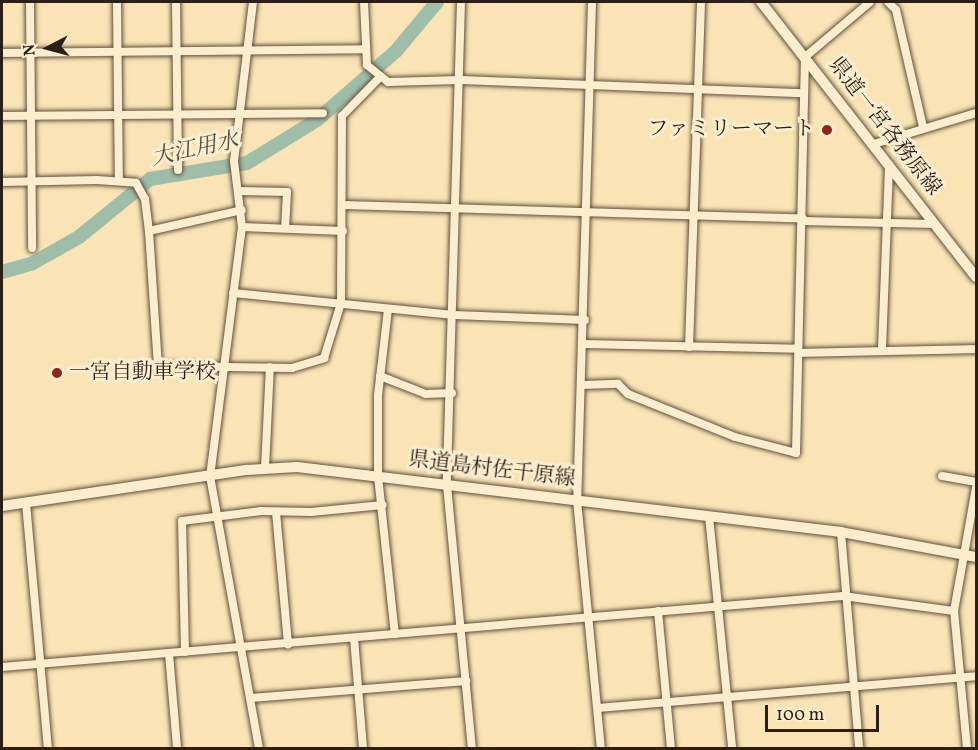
<!DOCTYPE html>
<html>
<head>
<meta charset="utf-8">
<style>
  body { margin:0 }
  #map { position:relative; width:978px; height:750px; overflow:hidden; background:#fae3b5; font-family:Vollkorn,"Noto Serif JP",serif }
  div>[style] { position:absolute }
  [style*='--x'] { left:calc(var(--x)*1px); top:calc(var(--y)*1px); width:calc(var(--w)*1px); rotate:calc(var(--a)*1deg) }
  .river>* { height:14px; margin:-7px; padding:0 7px; transform-origin:7px; border-radius:7px; background:#9fbeaa }
  .roads { filter:drop-shadow(0 0 2px #5f503e) drop-shadow(0 0 2px #5f503e) }
  .minor>* { height:8px; margin:-4px; padding:0 4px; transform-origin:4px; border-radius:4px; background:#fcedcf }
  .secondary>* { height:10px; margin:-5px; padding:0 5px; transform-origin:5px; border-radius:5px; background:#fcedcf }
  .dots>* { width:16px; height:16px; translate:-50% -50%; box-sizing:border-box; border:3px solid #fcedcf; border-radius:50% }
  span { translate:-50% -50%; white-space:nowrap; text-align:center; line-height:1.15; -webkit-text-stroke:6px #fcedcf; paint-order:stroke }
  .street-label { font-size:21px; color:#2b1f17 }
  .poi-label { font-size:21px; color:#2b1f17 }
  .right { translate:-100% -50%; text-align:right }
  .left { translate:0 -50%; text-align:left }
  .water-label { font-size:22px; color:#4e4f43; font-style:italic }
  .frame { position:absolute; inset:0; border:3px solid #2b1f17; pointer-events:none }
  .north { position:absolute; left:18px; top:18px; width:60px; height:60px; -webkit-text-stroke:4px #fcedcf; paint-order:stroke; rotate:264deg; font-size:16px; font-weight:700; line-height:24px; text-align:center; color:#2b1f17 }
  .north::after { content:''; display:block; margin:auto; width:21px; height:27px; background:#2b1f17; clip-path:polygon(50% 0,100% 100%,50% 72%,0 100%) }
  .scale { position:absolute; left:765px; top:705px; width:114px; height:27px; box-sizing:border-box; border:3px solid #2b1f17; border-top:0; padding-left:8px; font-size:18px; line-height:21px; white-space:nowrap; color:#2b1f17; -webkit-text-stroke:4px #fcedcf; paint-order:stroke }
</style>
</head>
<body>
<div id="map">
  <div class="river">
    <div style="--x:2;--y:272;--w:32;--a:-16"></div>
    <div style="--x:33;--y:263;--w:53;--a:-29.5"></div>
    <div style="--x:79;--y:237;--w:92;--a:-39.2"></div>
    <div style="--x:150;--y:179;--w:98;--a:-9.4"></div>
    <div style="--x:247;--y:163;--w:82;--a:-31.6"></div>
    <div style="--x:317;--y:120;--w:105;--a:-41.1"></div>
    <div style="--x:396;--y:51;--w:64;--a:-50.1"></div>
  </div>
  <div class="roads">
    <div class="minor">
      <div style="--x:30;--y:2;--w:246;--a:89.5"></div>
      <div style="--x:117;--y:2;--w:179;--a:89.4"></div>
      <div style="--x:176;--y:2;--w:168;--a:89.3"></div>
      <div style="--x:253;--y:2;--w:160;--a:96.8"></div>
      <div style="--x:234;--y:161;--w:66;--a:83.1"></div>
      <div style="--x:242;--y:227;--w:251;--a:97.3"></div>
      <div style="--x:210;--y:476;--w:276;--a:79.8"></div>
      <div style="--x:364;--y:2;--w:63;--a:87.3"></div>
      <div style="--x:367;--y:65;--w:27;--a:39"></div>
      <div style="--x:388;--y:82;--w:71;--a:-1.6"></div>
      <div style="--x:459;--y:80;--w:345;--a:2.2"></div>
      <div style="--x:461;--y:2;--w:483;--a:91.7"></div>
      <div style="--x:447;--y:485;--w:264;--a:84.6"></div>
      <div style="--x:592;--y:2;--w:498;--a:91.7"></div>
      <div style="--x:577;--y:500;--w:249;--a:84.5"></div>
      <div style="--x:888;--y:2;--w:11;--a:45"></div>
      <div style="--x:896;--y:10;--w:120;--a:77"></div>
      <div style="--x:2;--y:53;--w:361;--a:-0.6"></div>
      <div style="--x:2;--y:116;--w:321;--a:-0.5"></div>
      <div style="--x:874;--y:144;--w:107;--a:-16.9"></div>
      <div style="--x:2;--y:182;--w:95;--a:-1.2"></div>
      <div style="--x:97;--y:180;--w:39;--a:4"></div>
      <div style="--x:136;--y:183;--w:18;--a:61"></div>
      <div style="--x:145;--y:199;--w:32;--a:83"></div>
      <div style="--x:149;--y:231;--w:135;--a:86.2"></div>
      <div style="--x:158;--y:366;--w:134;--a:0.9"></div>
      <div style="--x:292;--y:368;--w:34;--a:-17"></div>
      <div style="--x:324;--y:358;--w:58;--a:-72.8"></div>
      <div style="--x:341;--y:303;--w:187;--a:-89.7"></div>
      <div style="--x:342;--y:116;--w:54;--a:-45.7"></div>
      <div style="--x:239;--y:191;--w:48;--a:1.2"></div>
      <div style="--x:287;--y:192;--w:36;--a:93"></div>
      <div style="--x:344;--y:205;--w:459;--a:1.7"></div>
      <div style="--x:802;--y:221;--w:133;--a:1.3"></div>
      <div style="--x:242;--y:227;--w:101;--a:2.3"></div>
      <div style="--x:149;--y:231;--w:95;--a:-12.7"></div>
      <div style="--x:233;--y:293;--w:222;--a:5.7"></div>
      <div style="--x:454;--y:315;--w:131;--a:2.2"></div>
      <div style="--x:388;--y:309;--w:87;--a:96.6"></div>
      <div style="--x:378;--y:395;--w:81;--a:90"></div>
      <div style="--x:378;--y:476;--w:159;--a:83.9"></div>
      <div style="--x:584;--y:344;--w:214;--a:1.3"></div>
      <div style="--x:689;--y:347;--w:345;--a:-88"></div>
      <div style="--x:882;--y:349;--w:184;--a:-87.8"></div>
      <div style="--x:799;--y:353;--w:177;--a:-1.3"></div>
      <div style="--x:380;--y:376;--w:49;--a:21.4"></div>
      <div style="--x:426;--y:394;--w:26;--a:-2"></div>
      <div style="--x:582;--y:385;--w:36;--a:-2"></div>
      <div style="--x:618;--y:384;--w:14;--a:45"></div>
      <div style="--x:628;--y:394;--w:115;--a:21.9"></div>
      <div style="--x:735;--y:437;--w:63;--a:14.7"></div>
      <div style="--x:796;--y:453;--w:396;--a:-88.7"></div>
      <div style="--x:805;--y:57;--w:85;--a:-40.2"></div>
      <div style="--x:265;--y:468;--w:101;--a:-87.2"></div>
      <div style="--x:942;--y:476;--w:35;--a:10"></div>
      <div style="--x:26;--y:503;--w:246;--a:84.9"></div>
      <div style="--x:276;--y:512;--w:133;--a:84.8"></div>
      <div style="--x:709;--y:516;--w:233;--a:84.3"></div>
      <div style="--x:841;--y:532;--w:217;--a:85.2"></div>
      <div style="--x:658;--y:611;--w:138;--a:84.6"></div>
      <div style="--x:354;--y:638;--w:110;--a:85.3"></div>
      <div style="--x:185;--y:652;--w:131;--a:-91.3"></div>
      <div style="--x:182;--y:521;--w:80;--a:-7.2"></div>
      <div style="--x:261;--y:511;--w:50;--a:1.1"></div>
      <div style="--x:311;--y:512;--w:72;--a:-5.6"></div>
      <div style="--x:169;--y:654;--w:94;--a:85.1"></div>
      <div style="--x:2;--y:667;--w:844;--a:-4.83"></div>
      <div style="--x:843;--y:596;--w:112;--a:7.7"></div>
      <div style="--x:251;--y:698;--w:216;--a:-4.5"></div>
      <div style="--x:598;--y:708;--w:379;--a:-4.8"></div>
      <div style="--x:967;--y:748;--w:138;--a:-95.4"></div>
      <div style="--x:954;--y:611;--w:125;--a:-79.9"></div>
    </div>
    <div class="secondary">
      <div style="--x:761;--y:2;--w:349;--a:52"></div>
      <div style="--x:2;--y:506;--w:248;--a:-8.4"></div>
      <div style="--x:247;--y:470;--w:50;--a:-3.4"></div>
      <div style="--x:297;--y:467;--w:548;--a:6.81"></div>
      <div style="--x:841;--y:532;--w:137;--a:10.5"></div>
    </div>
  </div>
  <div class="dots">
    <div style="left:827px;top:130px;background:#8f2418"></div>
    <div style="left:57px;top:373px;background:#8f2418"></div>
  </div>
  <div class="street-label">
    <span style="left:884px;top:127px;rotate:52deg">県道一宮各務原線</span>
    <span style="left:492px;top:470px;rotate:7deg">県道島村佐千原線</span>
  </div>
  <div class="poi-label">
    <span class="right" style="left:815px;top:130px">ファミリーマート</span>
    <span class="left" style="left:69px;top:373px">一宮自動車学校</span>
  </div>
  <div class="water-label">
    <span style="left:195px;top:150px;rotate:-12deg">大江用水</span>
  </div>
  <div class="frame"></div>
  <div class="north">N</div>
  <div class="scale">100 m</div>
</div>
</body>
</html>
